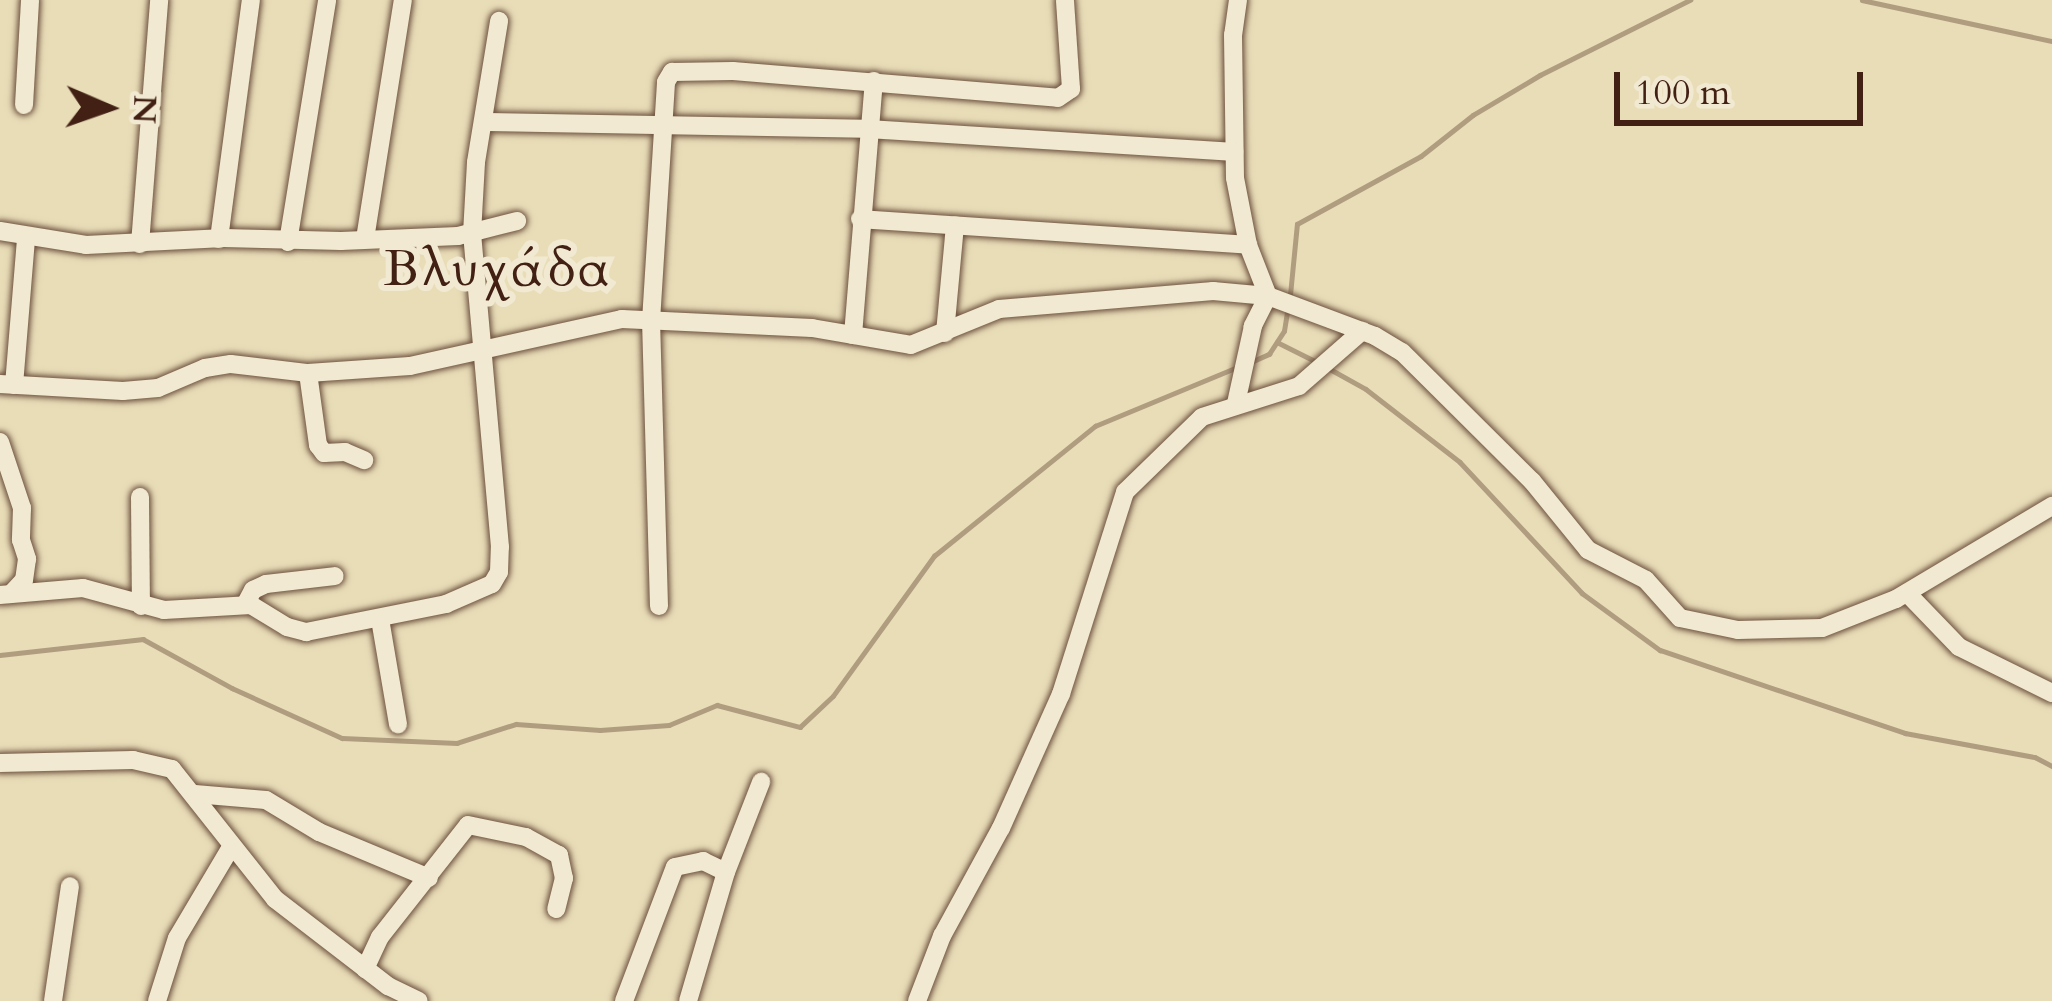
<!DOCTYPE html>
<html>
<head>
<meta charset="utf-8">
<style>
  body { margin:0 }
  #map { position:relative; width:2052px; height:1001px; overflow:hidden; background:#e9ddb8; font-family:Cardo,serif }
  div>[style] { position:absolute }
  [style*='--x'] { left:calc(var(--x)*1px); top:calc(var(--y)*1px); width:calc(var(--w)*1px); rotate:calc(var(--a)*1deg) }
  .stream>* { height:4.5px; margin:-2.25px; padding:0 2.25px; transform-origin:2.25px; border-radius:2.25px; background:#b09d80 }
  .roads { filter:drop-shadow(0 0 3px #6c503d) drop-shadow(0 0 3px #6c503d) }
  .street>* { height:18px; margin:-9px; padding:0 9px; transform-origin:9px; border-radius:9px; background:#f1e9d1 }
  span { translate:-50% -50%; white-space:nowrap; text-align:center; line-height:1.15; -webkit-text-stroke:12px #f1e9d1; paint-order:stroke }
  .quarter-label { font-size:51px; color:#422114; letter-spacing:3px }
  .north { position:absolute; left:48px; top:48px; width:120px; height:120px; -webkit-text-stroke:9px #f1e9d1; paint-order:stroke; rotate:92deg; font-size:33px; font-weight:700; line-height:48px; text-align:center; color:#422114 }
  .north::after { content:''; display:block; margin:auto; width:42px; height:54px; background:#422114; clip-path:polygon(50% 0,100% 100%,50% 72%,0 100%) }
  .scale { position:absolute; left:1614px; top:72px; width:249px; height:54px; box-sizing:border-box; border:6px solid #422114; border-top:0; padding-left:15px; font-size:36px; line-height:42px; white-space:nowrap; color:#422114; -webkit-text-stroke:9px #f1e9d1; paint-order:stroke }
</style>
</head>
<body>
<div id="map">
  <div class="stream">
    <div style="--x:1862;--y:0;--w:194;--a:12.2"></div>
    <div style="--x:1290;--y:295;--w:71;--a:-84.4"></div>
    <div style="--x:1297;--y:224;--w:141;--a:-28.7"></div>
    <div style="--x:1421;--y:156;--w:66;--a:-38.3"></div>
    <div style="--x:1473;--y:115;--w:78;--a:-30.8"></div>
    <div style="--x:1540;--y:75;--w:168;--a:-26.6"></div>
    <div style="--x:1277;--y:342;--w:42;--a:26.6"></div>
    <div style="--x:1251;--y:362;--w:20;--a:-24"></div>
    <div style="--x:1269;--y:354;--w:27;--a:-57"></div>
    <div style="--x:1284;--y:331;--w:19;--a:-81"></div>
    <div style="--x:1330;--y:369;--w:41;--a:29.1"></div>
    <div style="--x:1366;--y:389;--w:119;--a:37.8"></div>
    <div style="--x:1460;--y:462;--w:179;--a:47"></div>
    <div style="--x:1582;--y:593;--w:97;--a:36.2"></div>
    <div style="--x:1660;--y:650;--w:259;--a:18.7"></div>
    <div style="--x:1905;--y:733;--w:132;--a:10.5"></div>
    <div style="--x:2035;--y:757;--w:19;--a:28"></div>
    <div style="--x:0;--y:655;--w:144;--a:-6.4"></div>
    <div style="--x:143;--y:639;--w:102;--a:28.8"></div>
    <div style="--x:232;--y:688;--w:121;--a:24.4"></div>
    <div style="--x:342;--y:738;--w:115;--a:2.5"></div>
    <div style="--x:457;--y:743;--w:62;--a:-17.9"></div>
    <div style="--x:516;--y:724;--w:84;--a:4.1"></div>
    <div style="--x:600;--y:730;--w:69;--a:-4.1"></div>
    <div style="--x:669;--y:725;--w:52;--a:-22.6"></div>
    <div style="--x:717;--y:705;--w:86;--a:14.8"></div>
    <div style="--x:800;--y:727;--w:45;--a:-43.2"></div>
    <div style="--x:833;--y:696;--w:173;--a:-54.2"></div>
    <div style="--x:934;--y:556;--w:207;--a:-38.9"></div>
    <div style="--x:1095;--y:426;--w:157;--a:-22.5"></div>
  </div>
  <div class="roads">
    <div class="street">
      <div style="--x:1238;--y:0;--w:35;--a:98"></div>
      <div style="--x:1233;--y:35;--w:143;--a:89.2"></div>
      <div style="--x:1235;--y:178;--w:68;--a:79"></div>
      <div style="--x:1248;--y:245;--w:55;--a:68.6"></div>
      <div style="--x:1268;--y:296;--w:114;--a:20.5"></div>
      <div style="--x:1375;--y:336;--w:31;--a:31"></div>
      <div style="--x:1402;--y:352;--w:183;--a:44.8"></div>
      <div style="--x:1532;--y:481;--w:89;--a:50.9"></div>
      <div style="--x:1588;--y:550;--w:65;--a:27.3"></div>
      <div style="--x:1646;--y:580;--w:51;--a:48.2"></div>
      <div style="--x:1680;--y:618;--w:59;--a:11.7"></div>
      <div style="--x:1738;--y:630;--w:84;--a:-1.4"></div>
      <div style="--x:1822;--y:628;--w:79;--a:-21.4"></div>
      <div style="--x:1896;--y:599;--w:182;--a:-30.8"></div>
      <div style="--x:24;--y:105;--w:105;--a:-86.7"></div>
      <div style="--x:483;--y:122;--w:386;--a:1"></div>
      <div style="--x:869;--y:129;--w:366;--a:3.6"></div>
      <div style="--x:860;--y:219;--w:389;--a:3.8"></div>
      <div style="--x:0;--y:231;--w:87;--a:9.2"></div>
      <div style="--x:86;--y:245;--w:138;--a:-2.9"></div>
      <div style="--x:224;--y:238;--w:117;--a:1.5"></div>
      <div style="--x:341;--y:241;--w:117;--a:-2.4"></div>
      <div style="--x:458;--y:236;--w:61;--a:-14.3"></div>
      <div style="--x:219;--y:239;--w:241;--a:-82.4"></div>
      <div style="--x:365;--y:239;--w:242;--a:-81"></div>
      <div style="--x:288;--y:242;--w:245;--a:-80.8"></div>
      <div style="--x:140;--y:244;--w:245;--a:-85.5"></div>
      <div style="--x:945;--y:333;--w:108;--a:-84.7"></div>
      <div style="--x:853;--y:335;--w:255;--a:-85.3"></div>
      <div style="--x:308;--y:373;--w:73;--a:82.1"></div>
      <div style="--x:318;--y:445;--w:10;--a:53"></div>
      <div style="--x:324;--y:453;--w:21;--a:-3"></div>
      <div style="--x:345;--y:452;--w:21;--a:23"></div>
      <div style="--x:0;--y:384;--w:123;--a:3.3"></div>
      <div style="--x:123;--y:391;--w:35;--a:-5"></div>
      <div style="--x:158;--y:388;--w:51;--a:-23.1"></div>
      <div style="--x:205;--y:368;--w:26;--a:-9"></div>
      <div style="--x:231;--y:364;--w:78;--a:6.7"></div>
      <div style="--x:308;--y:373;--w:102;--a:-3.9"></div>
      <div style="--x:410;--y:366;--w:217;--a:-12.5"></div>
      <div style="--x:622;--y:319;--w:190;--a:2.7"></div>
      <div style="--x:812;--y:328;--w:100;--a:9.7"></div>
      <div style="--x:911;--y:345;--w:95;--a:-22.2"></div>
      <div style="--x:999;--y:309;--w:215;--a:-4.8"></div>
      <div style="--x:1213;--y:291;--w:55;--a:5.2"></div>
      <div style="--x:1268;--y:296;--w:34;--a:117"></div>
      <div style="--x:1253;--y:326;--w:79;--a:102.4"></div>
      <div style="--x:14;--y:385;--w:147;--a:-85.3"></div>
      <div style="--x:0;--y:442;--w:70;--a:71.6"></div>
      <div style="--x:22;--y:508;--w:32;--a:92"></div>
      <div style="--x:21;--y:540;--w:20;--a:72"></div>
      <div style="--x:27;--y:559;--w:21;--a:98"></div>
      <div style="--x:24;--y:580;--w:19;--a:133"></div>
      <div style="--x:140;--y:497;--w:109;--a:89.5"></div>
      <div style="--x:1907;--y:593;--w:75;--a:46.1"></div>
      <div style="--x:1959;--y:647;--w:104;--a:26.3"></div>
      <div style="--x:0;--y:595;--w:83;--a:-4.8"></div>
      <div style="--x:83;--y:588;--w:84;--a:15.2"></div>
      <div style="--x:164;--y:610;--w:87;--a:-3.3"></div>
      <div style="--x:251;--y:605;--w:42;--a:31.4"></div>
      <div style="--x:287;--y:627;--w:20;--a:15"></div>
      <div style="--x:306;--y:632;--w:143;--a:-11.3"></div>
      <div style="--x:446;--y:604;--w:50;--a:-23.5"></div>
      <div style="--x:492;--y:584;--w:14;--a:-60"></div>
      <div style="--x:499;--y:572;--w:25;--a:-88"></div>
      <div style="--x:500;--y:547;--w:314;--a:-95.1"></div>
      <div style="--x:472;--y:234;--w:72;--a:-86.8"></div>
      <div style="--x:476;--y:162;--w:143;--a:-80.7"></div>
      <div style="--x:245;--y:605;--w:17;--a:-62"></div>
      <div style="--x:253;--y:590;--w:14;--a:-25"></div>
      <div style="--x:266;--y:584;--w:69;--a:-6.6"></div>
      <div style="--x:659;--y:606;--w:285;--a:-91.6"></div>
      <div style="--x:651;--y:321;--w:239;--a:-86.4"></div>
      <div style="--x:666;--y:82;--w:12;--a:-59"></div>
      <div style="--x:672;--y:72;--w:61;--a:-0.9"></div>
      <div style="--x:733;--y:71;--w:326;--a:4.7"></div>
      <div style="--x:1058;--y:98;--w:16;--a:-35"></div>
      <div style="--x:1071;--y:89;--w:89;--a:-93.9"></div>
      <div style="--x:380;--y:619;--w:107;--a:80.3"></div>
      <div style="--x:0;--y:763;--w:133;--a:-1.3"></div>
      <div style="--x:133;--y:760;--w:40;--a:13"></div>
      <div style="--x:172;--y:769;--w:166;--a:51.6"></div>
      <div style="--x:275;--y:899;--w:143;--a:37.6"></div>
      <div style="--x:388;--y:986;--w:34;--a:26"></div>
      <div style="--x:195;--y:794;--w:71;--a:4.8"></div>
      <div style="--x:266;--y:800;--w:62;--a:31.1"></div>
      <div style="--x:319;--y:832;--w:119;--a:22.7"></div>
      <div style="--x:726;--y:872;--w:97;--a:-68.7"></div>
      <div style="--x:365;--y:969;--w:35;--a:-65"></div>
      <div style="--x:380;--y:937;--w:142;--a:-51.8"></div>
      <div style="--x:468;--y:825;--w:59;--a:11.7"></div>
      <div style="--x:526;--y:837;--w:38;--a:29"></div>
      <div style="--x:559;--y:855;--w:24;--a:78"></div>
      <div style="--x:564;--y:878;--w:32;--a:104"></div>
      <div style="--x:53;--y:1001;--w:116;--a:-81.6"></div>
      <div style="--x:157;--y:1001;--w:66;--a:-72.4"></div>
      <div style="--x:177;--y:938;--w:106;--a:-59.3"></div>
      <div style="--x:624;--y:1001;--w:143;--a:-69.2"></div>
      <div style="--x:675;--y:867;--w:29;--a:-12"></div>
      <div style="--x:703;--y:861;--w:25;--a:26"></div>
      <div style="--x:726;--y:872;--w:134;--a:106.4"></div>
      <div style="--x:917;--y:1001;--w:70;--a:-69"></div>
      <div style="--x:942;--y:936;--w:123;--a:-61.4"></div>
      <div style="--x:1001;--y:828;--w:147;--a:-65.9"></div>
      <div style="--x:1061;--y:694;--w:212;--a:-72.4"></div>
      <div style="--x:1125;--y:492;--w:107;--a:-44.2"></div>
      <div style="--x:1202;--y:417;--w:102;--a:-17.7"></div>
      <div style="--x:1299;--y:386;--w:84;--a:-41.1"></div>
    </div>
  </div>
  <div class="quarter-label">
    <span style="left:498px;top:269px">Βλυχάδα</span>
  </div>
  <div class="north">N</div>
  <div class="scale">100 m</div>
</div>
</body>
</html>
